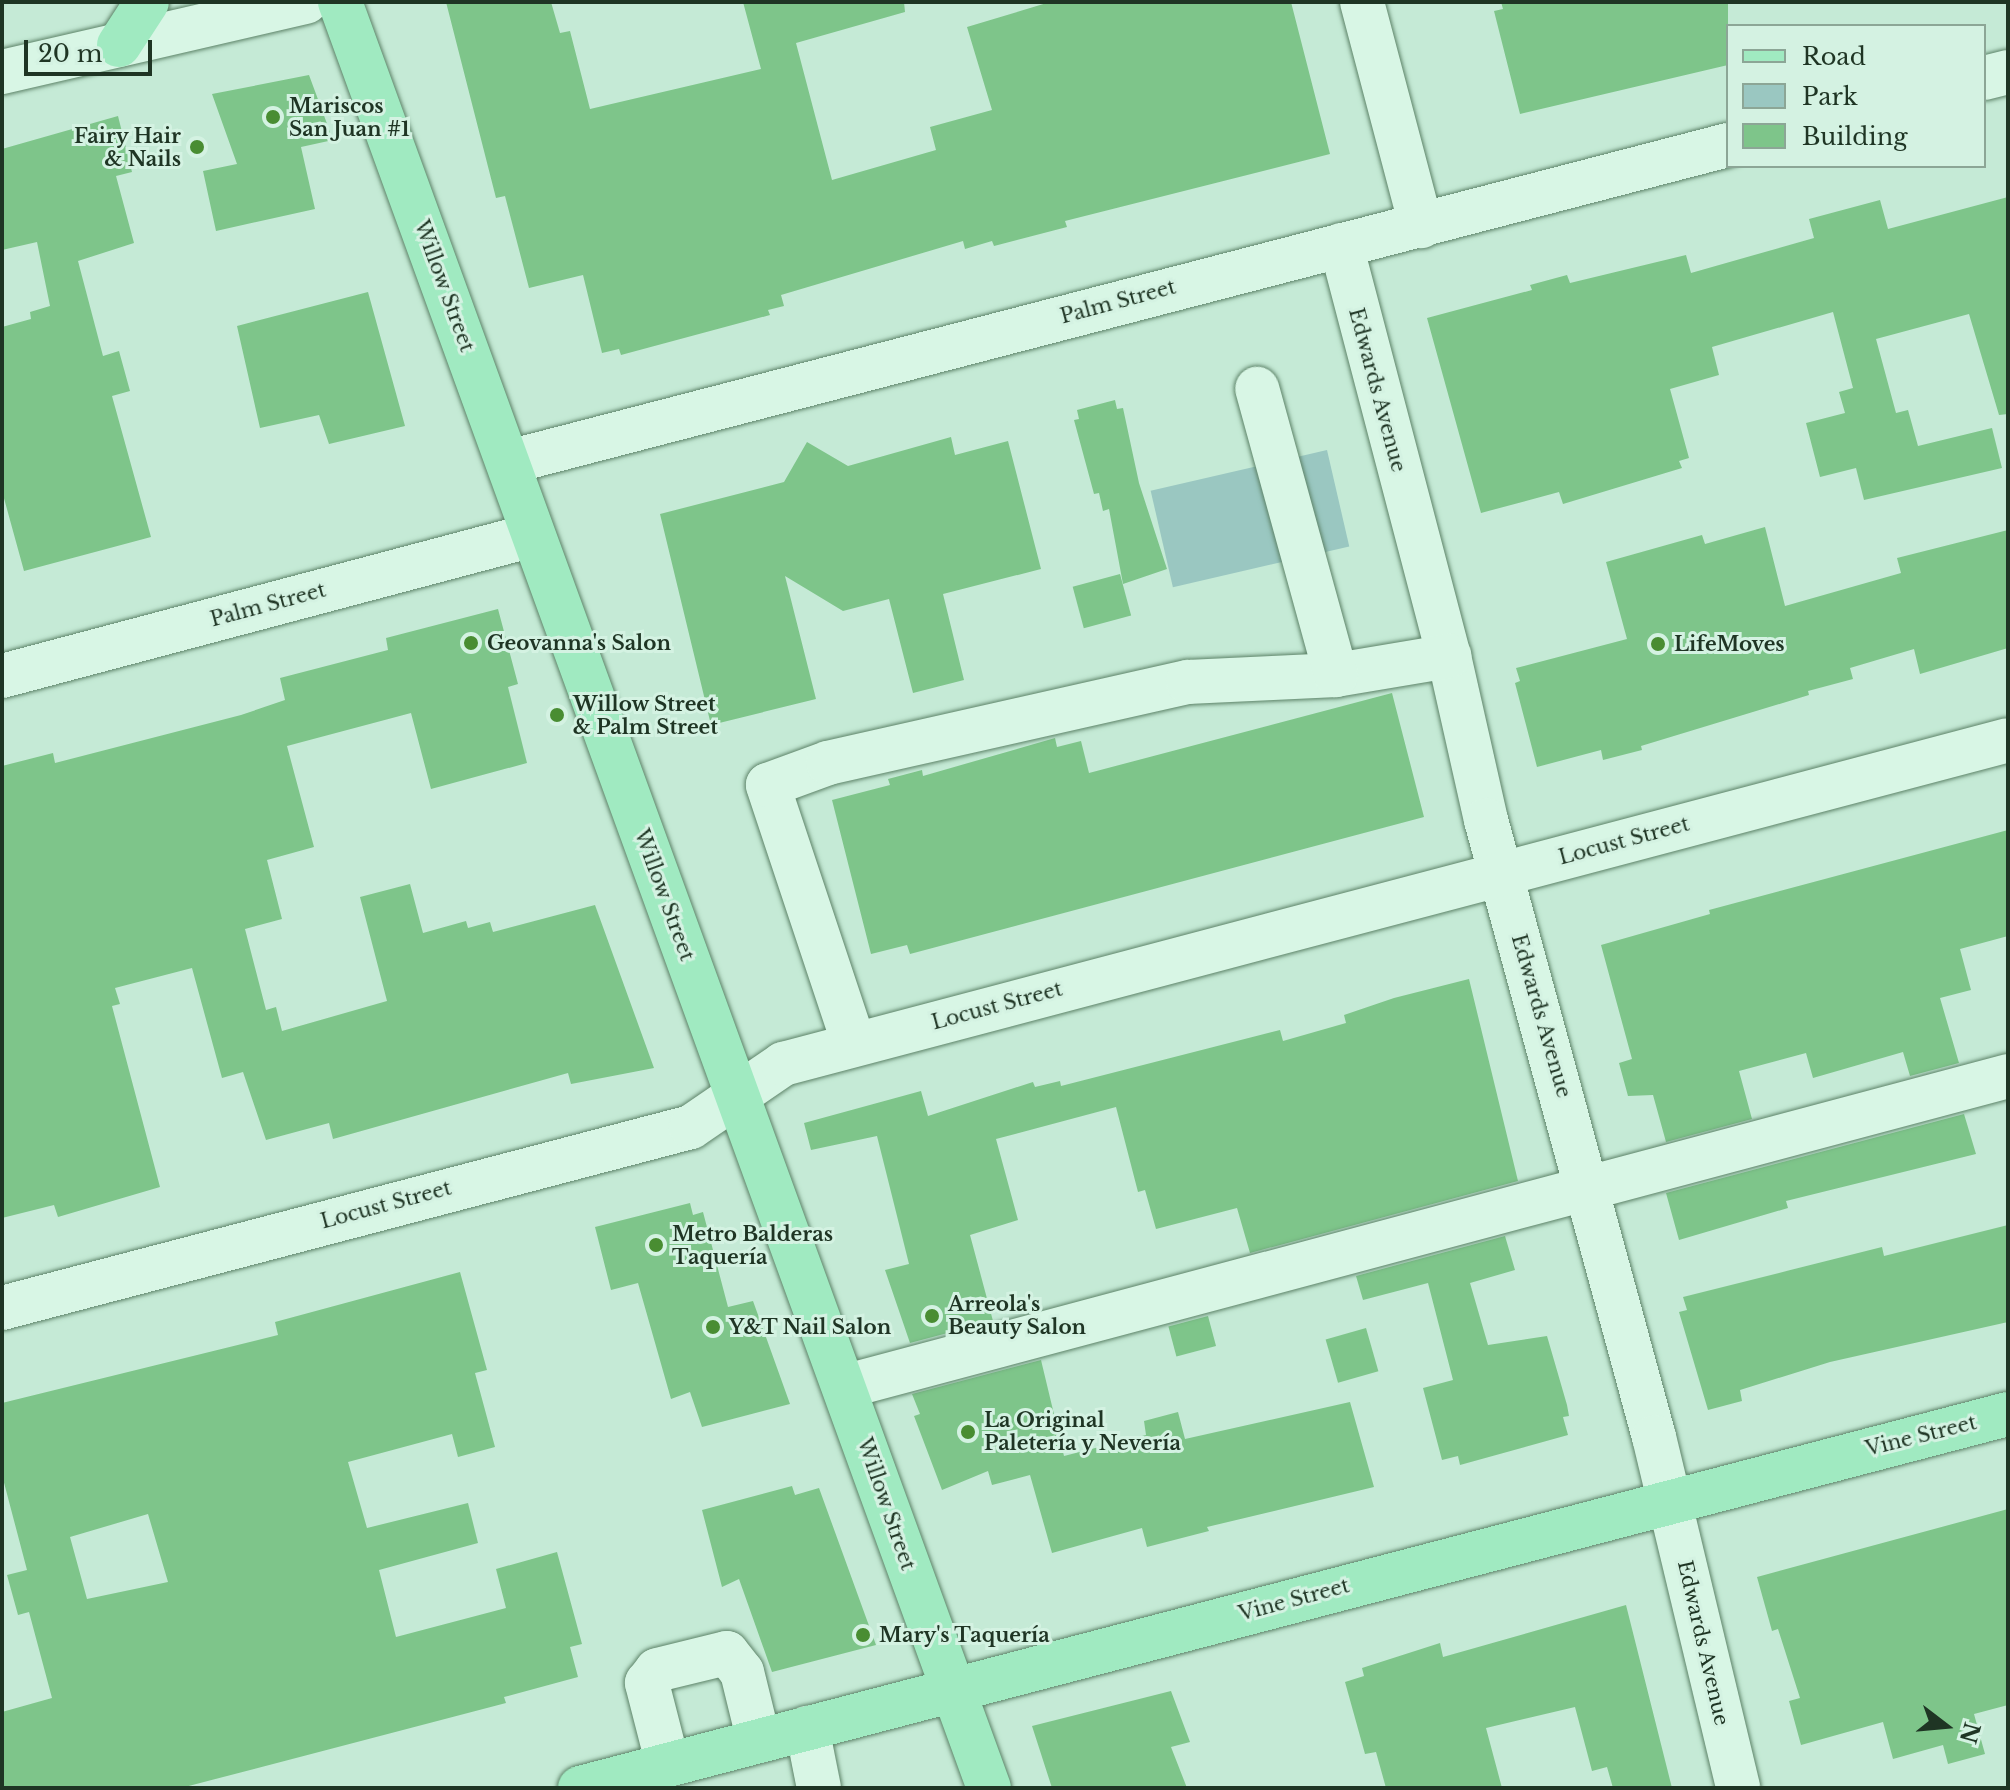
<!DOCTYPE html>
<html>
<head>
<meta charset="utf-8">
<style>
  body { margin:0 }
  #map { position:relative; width:2010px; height:1790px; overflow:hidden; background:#c5ead6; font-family:"Libre Baskerville",serif }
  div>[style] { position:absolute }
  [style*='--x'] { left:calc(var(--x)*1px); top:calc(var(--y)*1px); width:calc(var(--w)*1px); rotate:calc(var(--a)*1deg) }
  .green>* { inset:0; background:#9ac7c1; transform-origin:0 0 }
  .building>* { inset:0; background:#7ec58a; transform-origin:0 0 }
  .roads { filter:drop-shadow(0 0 2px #5d8368) drop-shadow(0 0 2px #5d8368) }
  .minor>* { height:44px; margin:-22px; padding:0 22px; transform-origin:22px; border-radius:22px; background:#d8f6e5 }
  .major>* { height:44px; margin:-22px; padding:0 22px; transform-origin:22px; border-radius:22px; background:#a0eac1 }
  .dots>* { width:22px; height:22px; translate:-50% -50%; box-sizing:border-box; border:4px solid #d4f2e2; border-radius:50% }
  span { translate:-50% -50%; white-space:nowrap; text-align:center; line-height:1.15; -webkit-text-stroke:6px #d4f2e2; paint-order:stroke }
  .poi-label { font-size:20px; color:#1f3524; font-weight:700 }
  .left { translate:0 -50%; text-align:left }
  .right { translate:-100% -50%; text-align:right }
  .street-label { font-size:20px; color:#1f3524 }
  .frame { position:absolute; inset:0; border:4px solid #1f3524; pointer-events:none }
  .legend { position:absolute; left:1726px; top:24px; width:260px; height:144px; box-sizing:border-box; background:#d4f2e2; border:2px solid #8ca696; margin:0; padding:10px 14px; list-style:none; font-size:24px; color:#1f3524 }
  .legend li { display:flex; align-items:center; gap:16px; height:40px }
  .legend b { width:40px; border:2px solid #8ca696 }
  .north { position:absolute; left:1906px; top:1686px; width:80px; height:80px; -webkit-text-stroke:6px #d4f2e2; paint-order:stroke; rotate:106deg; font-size:22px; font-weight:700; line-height:32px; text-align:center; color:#1f3524 }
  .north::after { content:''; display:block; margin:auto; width:28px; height:36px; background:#1f3524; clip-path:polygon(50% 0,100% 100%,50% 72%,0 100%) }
  .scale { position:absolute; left:24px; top:40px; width:128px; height:36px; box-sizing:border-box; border:4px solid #1f3524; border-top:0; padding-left:10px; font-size:24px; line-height:28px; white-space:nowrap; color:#1f3524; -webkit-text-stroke:6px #d4f2e2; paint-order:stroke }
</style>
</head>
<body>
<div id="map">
  <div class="green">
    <div style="left:1327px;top:450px;width:99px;height:181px;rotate:77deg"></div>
  </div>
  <div class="building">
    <div style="clip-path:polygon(446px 2px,551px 2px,560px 33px,570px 31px,590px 109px,761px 69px,743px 2px,904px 2px,905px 12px,796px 43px,832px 180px,936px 150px,930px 127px,992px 110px,967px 27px,1050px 2px,1291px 2px,1330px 154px,1065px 221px,1067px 227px,994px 246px,992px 241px,965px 249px,963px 241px,781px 295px,784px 306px,768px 310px,770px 315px,621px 355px,619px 349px,602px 353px,583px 275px,529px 288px,505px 196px,496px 198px)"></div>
    <div style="clip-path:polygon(1501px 2px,1728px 2px,1728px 65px,1520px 114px,1494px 11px,1503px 9px)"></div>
    <div style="clip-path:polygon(309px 75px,333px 140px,301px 147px,315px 209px,216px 231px,203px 171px,237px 164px,212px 94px)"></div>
    <div style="clip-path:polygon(118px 116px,132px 172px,116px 176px,134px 243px,78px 261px,103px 356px,119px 351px,130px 391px,112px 396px,151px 537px,24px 571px,2px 491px,2px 327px,31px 319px,30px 312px,50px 306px,37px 242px,2px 250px,2px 149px)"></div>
    <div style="clip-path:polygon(2008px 197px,2008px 414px,1999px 415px,1969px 314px,1876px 339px,1896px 413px,1908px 410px,1918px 446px,1992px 428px,2002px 468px,1864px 500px,1856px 468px,1820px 477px,1806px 423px,1845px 413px,1839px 392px,1853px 388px,1833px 312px,1712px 347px,1719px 375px,1670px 389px,1689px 458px,1679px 461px,1682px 468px,1563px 504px,1559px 492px,1481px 513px,1427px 318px,1532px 290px,1530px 285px,1567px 275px,1570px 283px,1686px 255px,1691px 273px,1814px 238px,1809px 219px,1880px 200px,1888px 229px)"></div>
    <div style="clip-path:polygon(368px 292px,405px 426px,329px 444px,319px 415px,260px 428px,237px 326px)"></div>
    <div style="clip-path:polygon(1115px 400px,1117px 409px,1123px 408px,1139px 483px,1167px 569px,1123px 584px,1109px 509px,1103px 511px,1099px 493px,1094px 494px,1074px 420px,1079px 419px,1077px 410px)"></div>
    <div style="clip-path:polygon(951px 437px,955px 455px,1008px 441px,1041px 569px,943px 594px,964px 680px,913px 693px,889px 599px,843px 611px,785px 576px,816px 699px,711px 725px,660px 514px,784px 482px,807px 442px,848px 466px)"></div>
    <div style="clip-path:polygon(1765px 527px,1785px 606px,1901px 573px,1897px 558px,2008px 530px,2008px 648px,1920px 674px,1914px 649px,1850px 668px,1853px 679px,1808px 691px,1809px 695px,1641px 746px,1642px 750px,1603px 760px,1601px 750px,1537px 767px,1515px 683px,1520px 681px,1516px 668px,1627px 639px,1606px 562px,1702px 535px,1705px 544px)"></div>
    <div style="left:1120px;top:574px;width:43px;height:49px;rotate:75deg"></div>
    <div style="clip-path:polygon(498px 609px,518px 684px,508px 687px,527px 763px,431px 789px,411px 713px,287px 746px,314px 847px,267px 860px,282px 919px,245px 929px,266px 1010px,276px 1007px,282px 1031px,387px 1001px,360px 897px,410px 884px,423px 933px,466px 921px,468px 928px,490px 922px,493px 932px,595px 905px,654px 1068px,571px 1084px,568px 1073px,333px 1139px,329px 1123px,266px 1140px,243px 1072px,222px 1078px,192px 968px,115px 988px,120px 1004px,112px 1006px,160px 1187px,58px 1217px,54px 1205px,2px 1218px,2px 766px,53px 753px,55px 763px,241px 715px,285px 700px,280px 678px,388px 650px,386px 638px)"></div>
    <div style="clip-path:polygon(1392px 693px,1424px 817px,910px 954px,907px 945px,871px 954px,832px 800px,890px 785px,888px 779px,922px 770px,923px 776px,1055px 738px,1057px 747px,1081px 741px,1089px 773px)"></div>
    <div style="clip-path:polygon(2008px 830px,2008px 936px,1960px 949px,1971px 990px,1940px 998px,1959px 1063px,1910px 1076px,1903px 1052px,1813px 1078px,1806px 1053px,1739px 1071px,1752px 1119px,1666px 1142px,1653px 1095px,1628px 1096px,1619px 1063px,1632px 1059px,1601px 945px,1710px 914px,1709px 910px)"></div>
    <div style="clip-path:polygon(1469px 979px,1518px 1181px,1250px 1253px,1237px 1208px,1156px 1229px,1145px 1190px,1138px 1192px,1116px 1107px,996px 1139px,1018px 1220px,970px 1235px,993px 1321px,910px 1343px,885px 1270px,909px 1264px,877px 1136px,811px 1150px,804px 1123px,921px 1091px,928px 1116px,1033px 1082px,1035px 1087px,1060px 1081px,1061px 1086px,1280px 1030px,1283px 1041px,1346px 1023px,1344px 1015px,1394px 998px)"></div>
    <div style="clip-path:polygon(1964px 1114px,1976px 1154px,1786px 1201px,1788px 1208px,1679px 1240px,1666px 1193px)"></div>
    <div style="clip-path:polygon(690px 1203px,693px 1215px,703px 1212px,728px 1307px,753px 1301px,790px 1404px,702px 1427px,690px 1392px,671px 1399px,638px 1283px,611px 1290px,595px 1227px)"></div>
    <div style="clip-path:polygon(2008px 1225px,2008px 1322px,1830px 1362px,1740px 1390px,1742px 1401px,1708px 1410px,1679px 1312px,1687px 1310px,1683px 1297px,1882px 1247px,1884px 1256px)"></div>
    <div style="clip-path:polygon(1505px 1236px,1515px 1270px,1470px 1283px,1488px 1345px,1547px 1336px,1567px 1405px,1569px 1416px,1563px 1417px,1568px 1435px,1460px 1465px,1458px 1456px,1442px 1460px,1423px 1388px,1453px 1380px,1428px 1283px,1363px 1300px,1356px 1276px)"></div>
    <div style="clip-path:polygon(evenodd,460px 1272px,487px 1370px,475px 1373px,495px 1447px,458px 1457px,452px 1434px,348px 1462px,367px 1528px,468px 1503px,478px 1543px,379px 1570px,396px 1637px,506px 1608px,496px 1569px,557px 1552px,582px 1644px,570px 1647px,578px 1677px,504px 1697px,506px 1703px,181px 1788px,2px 1788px,2px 1712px,52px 1698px,29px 1612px,18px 1615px,7px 1575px,27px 1570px,2px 1475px,2px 1403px,278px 1335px,275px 1322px,460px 1272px,148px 1514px,168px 1582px,87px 1599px,70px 1537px,148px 1514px)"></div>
    <div style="left:1208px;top:1316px;width:31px;height:41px;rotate:75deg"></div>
    <div style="left:1366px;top:1328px;width:45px;height:42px;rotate:74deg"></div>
    <div style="clip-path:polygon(1041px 1360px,1064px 1456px,1146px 1435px,1144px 1421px,1178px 1412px,1185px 1439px,1350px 1402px,1374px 1487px,1207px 1527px,1209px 1531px,1147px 1547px,1142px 1528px,1052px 1553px,1030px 1475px,992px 1485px,988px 1471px,942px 1490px,914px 1416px,920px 1414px,912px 1394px)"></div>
    <div style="clip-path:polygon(792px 1486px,795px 1495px,819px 1488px,876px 1645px,772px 1672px,739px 1579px,722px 1587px,702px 1510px)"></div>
    <div style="clip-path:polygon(2008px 1509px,2008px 1705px,1974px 1714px,1985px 1754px,1948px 1764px,1943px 1745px,1893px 1759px,1883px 1722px,1801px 1745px,1789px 1701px,1800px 1698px,1778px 1629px,1772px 1631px,1757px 1577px)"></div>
    <div style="clip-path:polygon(1626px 1605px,1672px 1788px,1613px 1788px,1607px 1767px,1592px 1771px,1575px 1707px,1486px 1728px,1502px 1788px,1386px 1788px,1376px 1752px,1365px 1754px,1345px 1682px,1364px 1676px,1362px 1668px,1440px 1643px,1443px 1657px)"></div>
    <div style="clip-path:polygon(1171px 1691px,1190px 1742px,1171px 1747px,1187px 1788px,1052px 1788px,1032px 1726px)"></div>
  </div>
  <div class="roads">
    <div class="minor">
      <div style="--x:1362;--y:2;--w:232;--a:75.2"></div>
      <div style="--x:2;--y:72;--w:312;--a:-13"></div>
      <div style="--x:1984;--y:78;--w:25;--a:-14"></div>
      <div style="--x:1341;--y:245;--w:425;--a:75.3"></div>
      <div style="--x:1449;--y:656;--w:168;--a:77.3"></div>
      <div style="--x:1486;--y:820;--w:639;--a:74.77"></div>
      <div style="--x:1654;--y:1437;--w:361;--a:76.5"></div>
      <div style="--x:509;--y:462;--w:1260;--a:-14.58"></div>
      <div style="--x:1336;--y:675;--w:115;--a:-9.5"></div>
      <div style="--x:2;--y:676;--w:549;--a:-14.87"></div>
      <div style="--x:854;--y:1044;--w:273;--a:-108.4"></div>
      <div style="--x:768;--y:785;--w:64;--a:-20.1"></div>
      <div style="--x:828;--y:763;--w:369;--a:-12.7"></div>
      <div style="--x:1188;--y:682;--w:148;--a:-2.7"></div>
      <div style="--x:1336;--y:675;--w:297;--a:-105.4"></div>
      <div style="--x:2;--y:1308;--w:712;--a:-14.72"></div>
      <div style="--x:691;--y:1127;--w:112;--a:-34.4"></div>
      <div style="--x:783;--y:1064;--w:1267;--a:-14.81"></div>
      <div style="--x:847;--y:1386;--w:1202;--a:-14.95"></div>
      <div style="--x:807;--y:1728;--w:61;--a:78.7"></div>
      <div style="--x:668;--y:1765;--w:85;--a:-104.4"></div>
      <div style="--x:647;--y:1683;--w:16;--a:-52"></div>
      <div style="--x:657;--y:1670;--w:72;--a:-13.7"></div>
      <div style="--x:727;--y:1653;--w:24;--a:52"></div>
      <div style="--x:742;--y:1672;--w:71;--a:76.2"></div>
    </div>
    <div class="major">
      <div style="--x:340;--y:2;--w:1900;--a:70.03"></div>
      <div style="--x:119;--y:45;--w:51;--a:-56.9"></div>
      <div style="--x:580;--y:1788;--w:1476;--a:-14.68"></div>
    </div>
  </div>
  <div class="dots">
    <div style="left:273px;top:117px;background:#498d32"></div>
    <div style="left:197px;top:147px;background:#498d32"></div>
    <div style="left:471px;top:643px;background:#498d32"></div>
    <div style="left:1658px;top:644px;background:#498d32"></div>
    <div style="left:557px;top:715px;background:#498d32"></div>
    <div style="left:656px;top:1245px;background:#498d32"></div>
    <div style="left:932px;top:1316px;background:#498d32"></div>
    <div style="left:713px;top:1327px;background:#498d32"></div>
    <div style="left:968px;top:1432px;background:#498d32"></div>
    <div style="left:863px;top:1635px;background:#498d32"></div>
  </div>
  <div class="poi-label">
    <span class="left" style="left:289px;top:118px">Mariscos<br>San Juan #1</span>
    <span class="right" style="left:181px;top:148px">Fairy Hair<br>&amp; Nails</span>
    <span class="left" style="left:487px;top:643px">Geovanna's Salon</span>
    <span class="left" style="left:1674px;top:644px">LifeMoves</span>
    <span class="left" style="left:573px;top:716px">Willow Street<br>&amp; Palm Street</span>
    <span class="left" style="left:672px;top:1246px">Metro Balderas<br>Taquería</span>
    <span class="left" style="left:948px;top:1316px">Arreola's<br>Beauty Salon</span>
    <span class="left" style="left:729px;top:1327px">Y&amp;T Nail Salon</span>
    <span class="left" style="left:984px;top:1432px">La Original<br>Paletería y Nevería</span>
    <span class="left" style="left:879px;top:1635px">Mary's Taquería</span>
  </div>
  <div class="street-label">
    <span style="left:444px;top:286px;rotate:70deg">Willow Street</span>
    <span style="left:1118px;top:302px;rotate:-15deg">Palm Street</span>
    <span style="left:1377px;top:390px;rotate:75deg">Edwards Avenue</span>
    <span style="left:268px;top:605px;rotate:-15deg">Palm Street</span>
    <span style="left:1624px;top:841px;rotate:-15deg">Locust Street</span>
    <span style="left:664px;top:895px;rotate:70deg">Willow Street</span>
    <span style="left:997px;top:1006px;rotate:-15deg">Locust Street</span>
    <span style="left:1541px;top:1016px;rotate:74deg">Edwards Avenue</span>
    <span style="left:386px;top:1205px;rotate:-15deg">Locust Street</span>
    <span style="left:1921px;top:1436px;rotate:-14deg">Vine Street</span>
    <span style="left:886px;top:1504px;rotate:71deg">Willow Street</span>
    <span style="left:1294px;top:1600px;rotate:-15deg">Vine Street</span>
    <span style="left:1703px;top:1643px;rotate:77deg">Edwards Avenue</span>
  </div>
  <div class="frame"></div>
  <ul class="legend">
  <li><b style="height:10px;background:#a0eac1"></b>Road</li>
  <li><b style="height:22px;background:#9ac7c1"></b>Park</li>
  <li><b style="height:22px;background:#7ec58a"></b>Building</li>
  </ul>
  <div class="north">N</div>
  <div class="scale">20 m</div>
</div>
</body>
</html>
